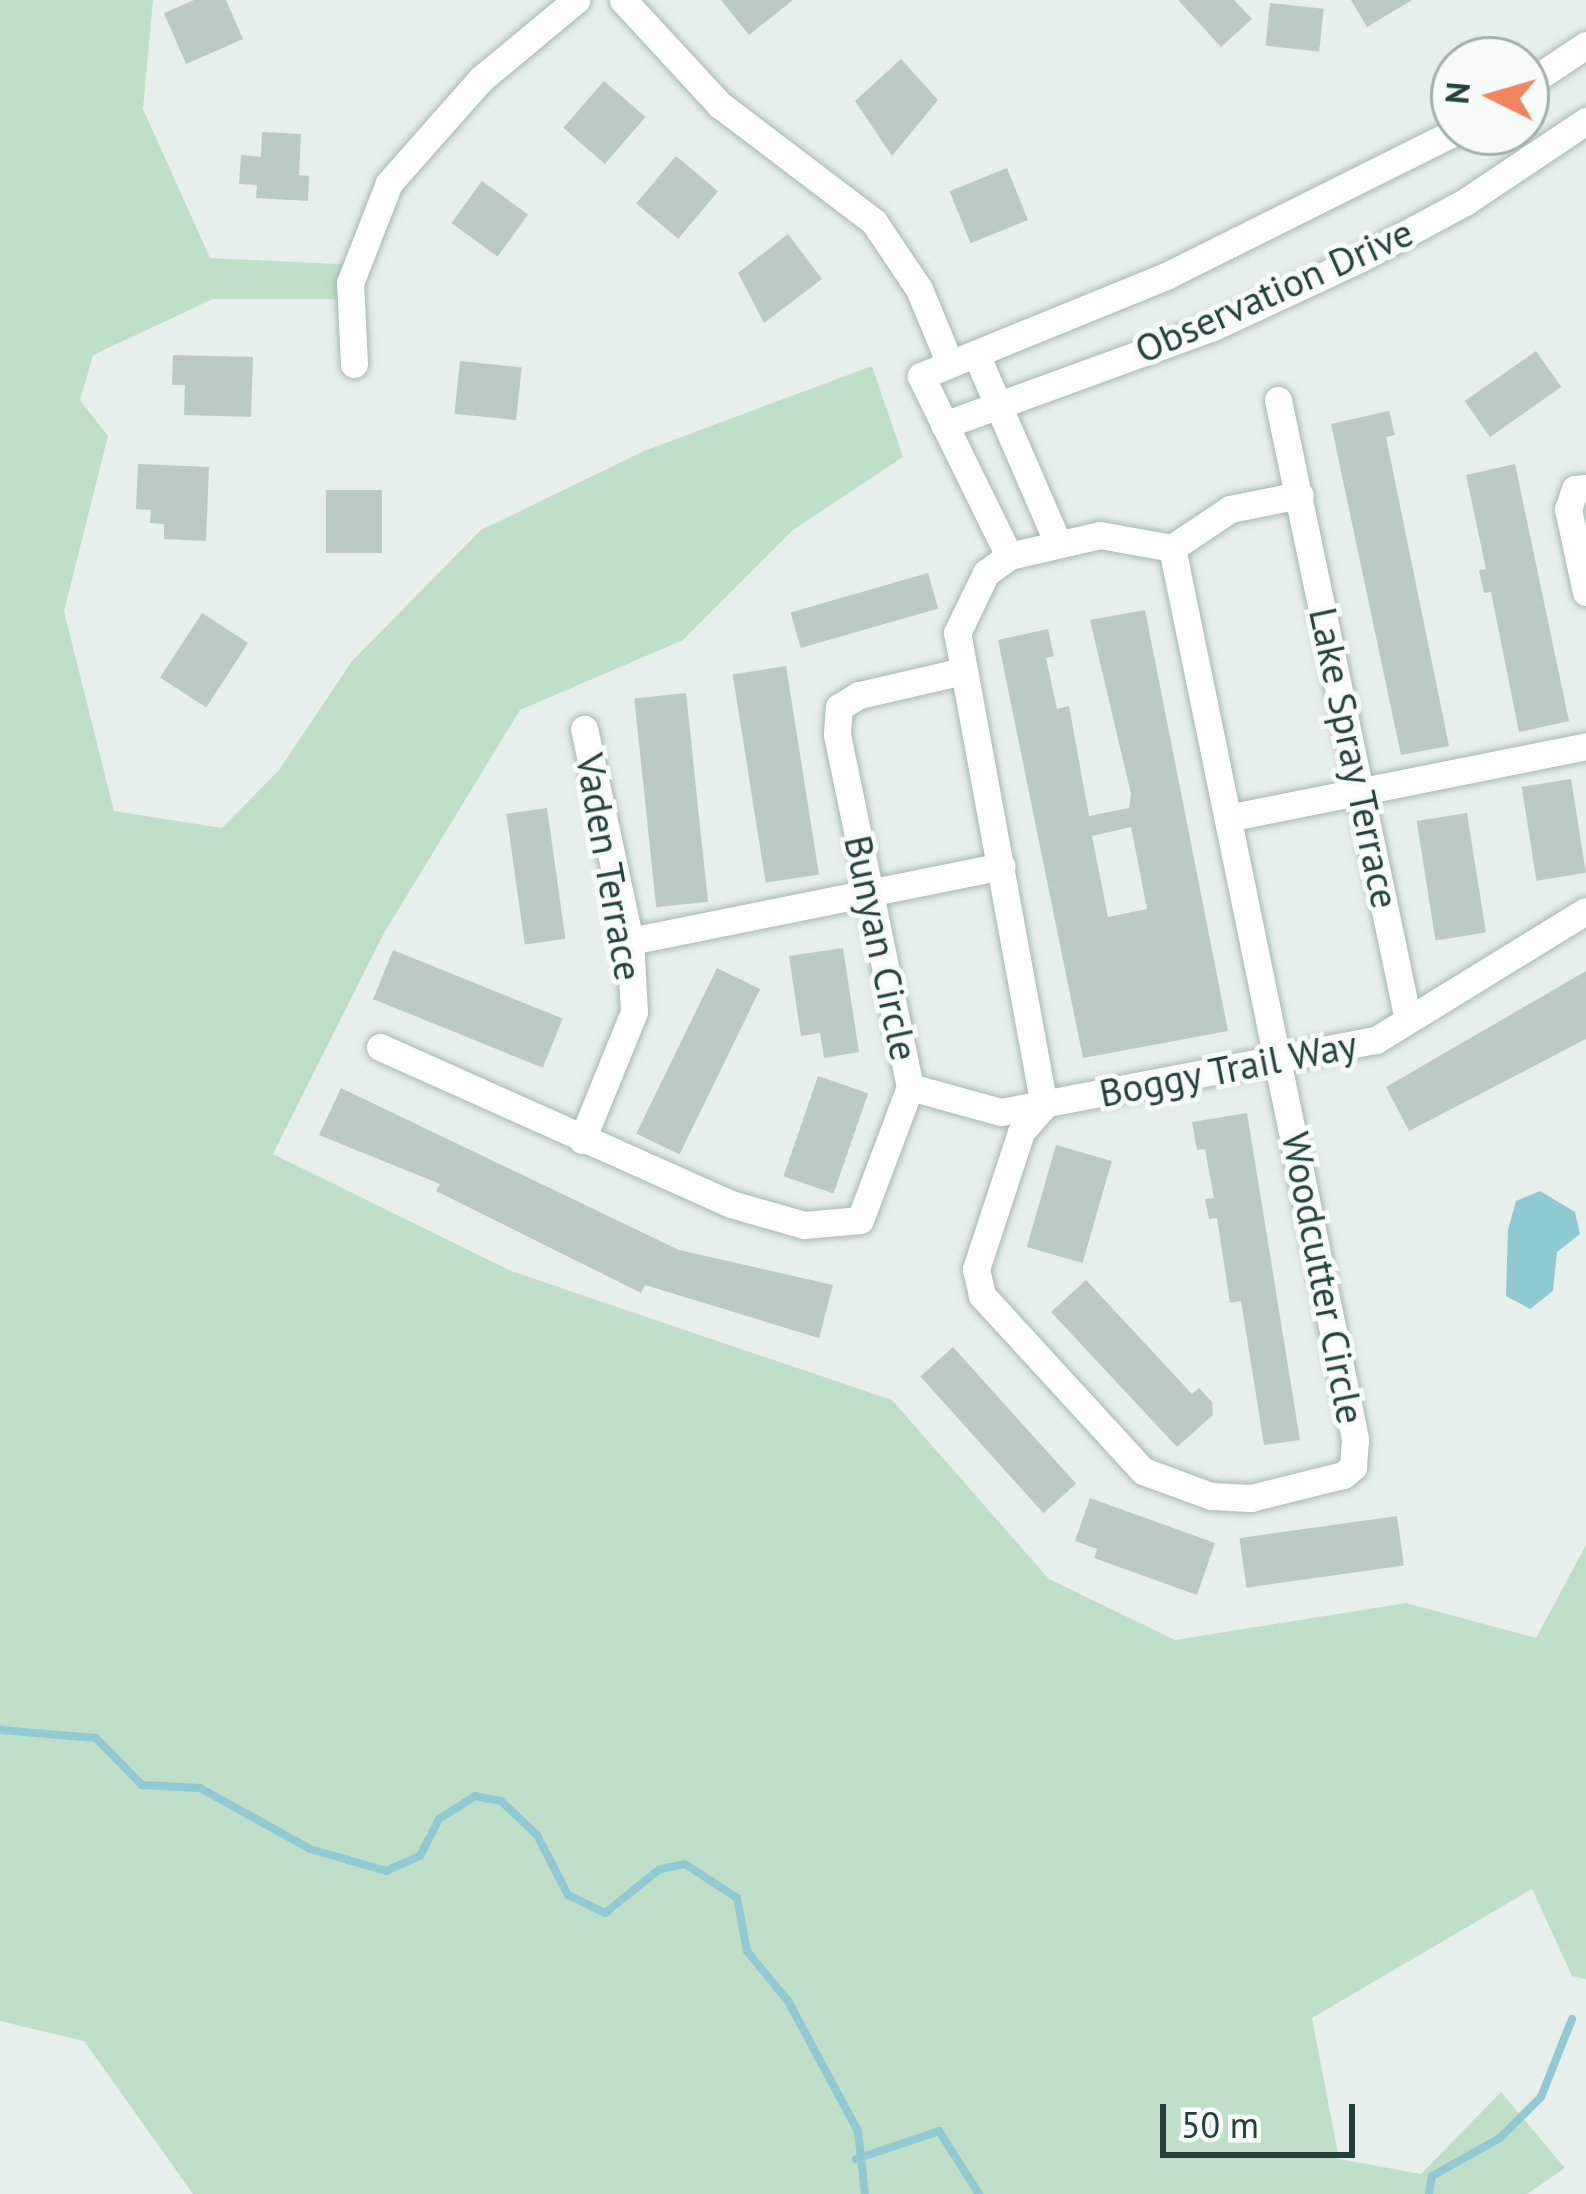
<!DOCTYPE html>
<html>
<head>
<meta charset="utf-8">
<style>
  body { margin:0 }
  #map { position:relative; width:1586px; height:2194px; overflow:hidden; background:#e6efeb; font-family:"PT Sans",sans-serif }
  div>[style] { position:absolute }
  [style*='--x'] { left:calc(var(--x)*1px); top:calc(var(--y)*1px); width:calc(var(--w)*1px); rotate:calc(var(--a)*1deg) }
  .green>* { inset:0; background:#bfe0c8 }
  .water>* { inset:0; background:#8ec9d4 }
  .stream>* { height:8px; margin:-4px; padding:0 4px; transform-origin:4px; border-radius:4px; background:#8ec9d4 }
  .building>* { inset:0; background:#bbcac4; transform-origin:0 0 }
  .roads { filter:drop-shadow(0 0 3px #a8b8b2) drop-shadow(0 0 3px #a8b8b2) }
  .minor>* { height:27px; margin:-13.5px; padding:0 13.5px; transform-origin:13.5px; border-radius:13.5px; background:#fff }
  span { translate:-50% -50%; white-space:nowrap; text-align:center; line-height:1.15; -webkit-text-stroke:10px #f7fbf9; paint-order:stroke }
  .street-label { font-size:39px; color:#24423a }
  .north { position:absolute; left:1430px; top:36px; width:120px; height:120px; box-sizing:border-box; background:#f7fbf9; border:3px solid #a3b1ad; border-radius:50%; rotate:275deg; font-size:33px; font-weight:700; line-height:48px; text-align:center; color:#24423a }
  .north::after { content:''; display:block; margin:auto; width:42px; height:54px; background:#f4845f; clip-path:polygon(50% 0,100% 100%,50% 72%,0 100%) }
  .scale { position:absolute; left:1160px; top:2104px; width:195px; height:54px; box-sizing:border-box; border:6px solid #24423a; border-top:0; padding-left:15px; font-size:36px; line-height:42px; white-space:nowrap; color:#24423a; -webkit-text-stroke:9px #f7fbf9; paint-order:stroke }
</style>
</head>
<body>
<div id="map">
  <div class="green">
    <div style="clip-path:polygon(0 0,153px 0,143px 109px,210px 258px,357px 265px,351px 299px,213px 299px,93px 355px,80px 400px,108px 436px,64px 611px,114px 811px,222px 828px,279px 770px,352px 661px,481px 530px,644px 451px,872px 366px,903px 457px,793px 530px,683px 640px,520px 710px,384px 933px,273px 1154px,511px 1271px,892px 1400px,1049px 1579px,1175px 1640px,1406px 1603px,1536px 1638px,1586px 1545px,1586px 1979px,1572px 1976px,1532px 1889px,1312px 2018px,1339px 2159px,1421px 2174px,1501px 2092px,1565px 2168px,1527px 2194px,193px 2194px,84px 2041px,0 2021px)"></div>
  </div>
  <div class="water">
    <div style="clip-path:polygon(1540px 1191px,1575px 1212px,1580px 1234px,1557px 1252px,1553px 1291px,1530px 1309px,1506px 1296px,1508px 1230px,1516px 1201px)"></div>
  </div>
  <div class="stream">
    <div style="--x:0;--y:1730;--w:96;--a:4.8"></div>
    <div style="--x:96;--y:1738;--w:66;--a:45.6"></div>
    <div style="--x:142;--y:1785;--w:58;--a:3"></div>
    <div style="--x:200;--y:1788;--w:126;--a:29"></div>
    <div style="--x:310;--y:1849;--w:79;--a:16.1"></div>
    <div style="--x:386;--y:1871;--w:37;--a:-24"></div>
    <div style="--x:420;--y:1856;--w:42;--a:-62.8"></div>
    <div style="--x:439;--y:1819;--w:43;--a:-32.6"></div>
    <div style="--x:475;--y:1796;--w:26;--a:11"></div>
    <div style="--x:501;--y:1801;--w:50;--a:43.4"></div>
    <div style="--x:537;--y:1835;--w:68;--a:62.7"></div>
    <div style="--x:568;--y:1895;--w:41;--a:25.9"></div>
    <div style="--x:605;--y:1913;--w:70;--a:-38.7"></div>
    <div style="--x:660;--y:1869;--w:25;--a:-11"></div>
    <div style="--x:685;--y:1864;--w:62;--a:33.2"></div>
    <div style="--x:737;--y:1898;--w:54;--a:79.3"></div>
    <div style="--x:747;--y:1951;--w:65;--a:50.6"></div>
    <div style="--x:788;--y:2001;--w:148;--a:61.7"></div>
    <div style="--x:858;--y:2131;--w:63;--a:83.7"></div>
    <div style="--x:856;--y:2159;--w:88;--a:-18.6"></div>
    <div style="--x:939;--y:2131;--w:75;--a:57.6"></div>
    <div style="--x:1429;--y:2194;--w:18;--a:-81"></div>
    <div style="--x:1432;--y:2176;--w:78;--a:-29.2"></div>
    <div style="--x:1500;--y:2138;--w:58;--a:-45"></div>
    <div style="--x:1541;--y:2097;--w:84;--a:-68.3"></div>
  </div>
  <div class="building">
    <div style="clip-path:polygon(194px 0,226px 0,243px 39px,186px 64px,164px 13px)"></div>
    <div style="clip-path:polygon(721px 0,793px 0,749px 35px)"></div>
    <div style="clip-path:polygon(1178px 0,1234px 0,1252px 19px,1221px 47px)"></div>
    <div style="clip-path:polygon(1351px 0,1412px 0,1367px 27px)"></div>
    <div style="left:1270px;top:3px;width:54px;height:43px;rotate:6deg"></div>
    <div style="clip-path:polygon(901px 59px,938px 100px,892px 156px,855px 101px)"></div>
    <div style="left:604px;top:81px;width:55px;height:62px;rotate:41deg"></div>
    <div style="clip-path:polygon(262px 132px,301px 134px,299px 175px,309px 176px,308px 201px,256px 198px,257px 185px,239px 184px,241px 155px,261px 157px)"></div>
    <div style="left:676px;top:156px;width:55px;height:62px;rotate:40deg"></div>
    <div style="left:1007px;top:168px;width:56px;height:62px;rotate:68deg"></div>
    <div style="left:482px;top:181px;width:57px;height:52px;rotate:36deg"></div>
    <div style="clip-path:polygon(788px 234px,822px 279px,764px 323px,738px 273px)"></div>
    <div style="left:1536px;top:351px;width:44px;height:87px;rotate:55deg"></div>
    <div style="clip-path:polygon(173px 355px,253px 357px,251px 417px,184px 415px,185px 385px,172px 385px)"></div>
    <div style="left:460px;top:361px;width:62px;height:53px;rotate:6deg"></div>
    <div style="clip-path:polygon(1389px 411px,1395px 435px,1386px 437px,1449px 746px,1401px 755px,1331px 424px)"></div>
    <div style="clip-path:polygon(138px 464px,209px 467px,206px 541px,164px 539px,164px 524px,150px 523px,151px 510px,136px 509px)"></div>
    <div style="clip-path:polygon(1515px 464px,1569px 721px,1519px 732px,1491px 592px,1484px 593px,1479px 570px,1486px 569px,1466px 475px)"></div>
    <div style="left:326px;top:490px;width:56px;height:63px"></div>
    <div style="left:928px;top:573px;width:37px;height:143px;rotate:74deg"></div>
    <div style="clip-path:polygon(evenodd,1145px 610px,1228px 1031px,1083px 1058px,998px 640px,1048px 629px,1054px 656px,1046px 658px,1057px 709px,1069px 706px,1089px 816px,1129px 808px,1131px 794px,1090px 620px,1145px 610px,1131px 827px,1147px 909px,1108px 917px,1092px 836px,1131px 827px)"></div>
    <div style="left:202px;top:613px;width:55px;height:77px;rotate:33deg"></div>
    <div style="left:786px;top:666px;width:211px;height:54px;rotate:81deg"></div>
    <div style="left:686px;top:693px;width:210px;height:52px;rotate:84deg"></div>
    <div style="left:1571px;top:779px;width:95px;height:50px;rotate:81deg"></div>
    <div style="left:547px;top:808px;width:132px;height:41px;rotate:82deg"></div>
    <div style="left:1467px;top:813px;width:121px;height:51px;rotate:81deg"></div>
    <div style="clip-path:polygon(843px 948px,859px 1052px,824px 1058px,820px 1033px,801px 1036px,789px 956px)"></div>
    <div style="left:393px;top:950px;width:183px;height:53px;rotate:22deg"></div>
    <div style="left:717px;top:968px;width:48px;height:184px;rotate:26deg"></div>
    <div style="clip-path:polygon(1586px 971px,1586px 1039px,1409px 1131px,1386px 1087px)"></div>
    <div style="left:818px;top:1076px;width:53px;height:106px;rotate:19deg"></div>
    <div style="clip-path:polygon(341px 1088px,679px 1250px,833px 1285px,819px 1338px,645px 1285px,641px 1293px,436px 1191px,440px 1184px,319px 1135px)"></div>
    <div style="clip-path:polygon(1247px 1113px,1300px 1440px,1264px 1445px,1241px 1301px,1230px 1303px,1217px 1218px,1209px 1219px,1205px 1199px,1214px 1198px,1205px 1149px,1197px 1150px,1192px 1122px)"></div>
    <div style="left:1056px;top:1145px;width:58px;height:106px;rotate:16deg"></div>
    <div style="clip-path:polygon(1086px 1280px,1192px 1394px,1199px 1388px,1212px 1402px,1213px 1415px,1177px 1447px,1051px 1312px)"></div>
    <div style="left:953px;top:1347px;width:184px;height:44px;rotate:48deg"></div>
    <div style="clip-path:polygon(1090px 1498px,1215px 1543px,1197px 1595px,1094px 1558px,1097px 1549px,1075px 1541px)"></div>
    <div style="left:1397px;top:1516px;width:50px;height:159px;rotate:82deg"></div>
  </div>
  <div class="roads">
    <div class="minor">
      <div style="--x:623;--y:0;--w:143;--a:47.3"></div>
      <div style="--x:720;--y:105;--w:193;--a:37.2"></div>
      <div style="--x:874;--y:222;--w:81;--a:56.1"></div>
      <div style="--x:919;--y:289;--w:81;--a:67.5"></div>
      <div style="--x:1526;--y:85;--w:72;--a:-33.7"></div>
      <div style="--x:976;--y:354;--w:204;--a:66.6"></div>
      <div style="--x:354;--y:364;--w:81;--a:-92.8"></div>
      <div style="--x:350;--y:283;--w:107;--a:-68.7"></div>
      <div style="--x:389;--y:183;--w:139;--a:-48.5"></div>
      <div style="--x:481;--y:79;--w:124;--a:-39.7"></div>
      <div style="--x:1278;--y:400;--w:633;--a:78.16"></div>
      <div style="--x:944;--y:425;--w:284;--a:-20"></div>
      <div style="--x:1211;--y:328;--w:166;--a:-25"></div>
      <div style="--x:1361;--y:258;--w:118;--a:-28.3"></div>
      <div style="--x:1465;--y:202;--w:146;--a:-33.8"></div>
      <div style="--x:1586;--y:488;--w:11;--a:175"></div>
      <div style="--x:1575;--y:489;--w:21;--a:109"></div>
      <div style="--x:1568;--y:509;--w:85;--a:77.8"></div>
      <div style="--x:1100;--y:535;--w:73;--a:10.2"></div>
      <div style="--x:1172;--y:548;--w:910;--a:78.39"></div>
      <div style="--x:1355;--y:1439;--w:28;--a:94"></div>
      <div style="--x:1353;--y:1467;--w:13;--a:141"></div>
      <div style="--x:1343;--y:1475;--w:95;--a:166"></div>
      <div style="--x:1251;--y:1498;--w:40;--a:-177.1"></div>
      <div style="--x:1211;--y:1496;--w:72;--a:-159.8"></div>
      <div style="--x:1143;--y:1471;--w:239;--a:-132.5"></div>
      <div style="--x:982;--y:1295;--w:27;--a:-103"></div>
      <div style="--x:976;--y:1269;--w:144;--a:-71.8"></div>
      <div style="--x:1021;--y:1132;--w:35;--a:-49"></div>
      <div style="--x:1044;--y:1106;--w:481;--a:-100.4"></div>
      <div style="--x:957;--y:633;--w:67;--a:-64.2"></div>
      <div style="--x:986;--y:573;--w:29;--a:-36"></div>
      <div style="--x:1009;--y:556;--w:93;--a:-13"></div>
      <div style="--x:1172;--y:548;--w:70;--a:-33.9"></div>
      <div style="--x:1230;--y:509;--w:71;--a:-11.3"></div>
      <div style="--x:1009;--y:556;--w:200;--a:-116.1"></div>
      <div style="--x:921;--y:376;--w:267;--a:-22.2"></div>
      <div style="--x:1168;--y:275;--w:321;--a:-26.5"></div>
      <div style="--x:1232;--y:817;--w:361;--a:-11.3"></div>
      <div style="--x:630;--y:941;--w:379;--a:-11.4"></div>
      <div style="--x:380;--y:1047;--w:385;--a:24.1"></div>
      <div style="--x:731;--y:1204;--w:76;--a:16"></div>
      <div style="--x:804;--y:1225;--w:56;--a:-5.1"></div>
      <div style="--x:860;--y:1220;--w:142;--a:-69.4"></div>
      <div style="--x:910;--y:1087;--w:360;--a:-101.7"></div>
      <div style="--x:837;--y:734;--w:27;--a:-86"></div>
      <div style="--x:839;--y:707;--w:23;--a:-31"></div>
      <div style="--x:859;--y:695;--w:103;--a:-13"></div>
      <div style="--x:910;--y:1087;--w:94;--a:15.4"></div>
      <div style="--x:1001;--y:1112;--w:382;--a:-10.9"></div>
      <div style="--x:1376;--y:1040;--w:246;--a:-31.6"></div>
      <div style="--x:582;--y:1140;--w:138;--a:-67.9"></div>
      <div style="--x:634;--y:1012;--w:71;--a:-93.2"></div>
      <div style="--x:630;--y:941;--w:217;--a:-102.2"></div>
    </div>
  </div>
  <div class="street-label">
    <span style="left:1274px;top:291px;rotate:-24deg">Observation Drive</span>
    <span style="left:1354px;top:758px;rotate:78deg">Lake Spray Terrace</span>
    <span style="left:609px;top:867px;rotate:80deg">Vaden Terrace</span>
    <span style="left:881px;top:948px;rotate:78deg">Bunyan Circle</span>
    <span style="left:1228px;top:1069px;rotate:-11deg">Boggy Trail Way</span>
    <span style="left:1323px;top:1278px;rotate:79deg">Woodcutter Circle</span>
  </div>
  <div class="north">N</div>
  <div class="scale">50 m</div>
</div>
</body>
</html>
